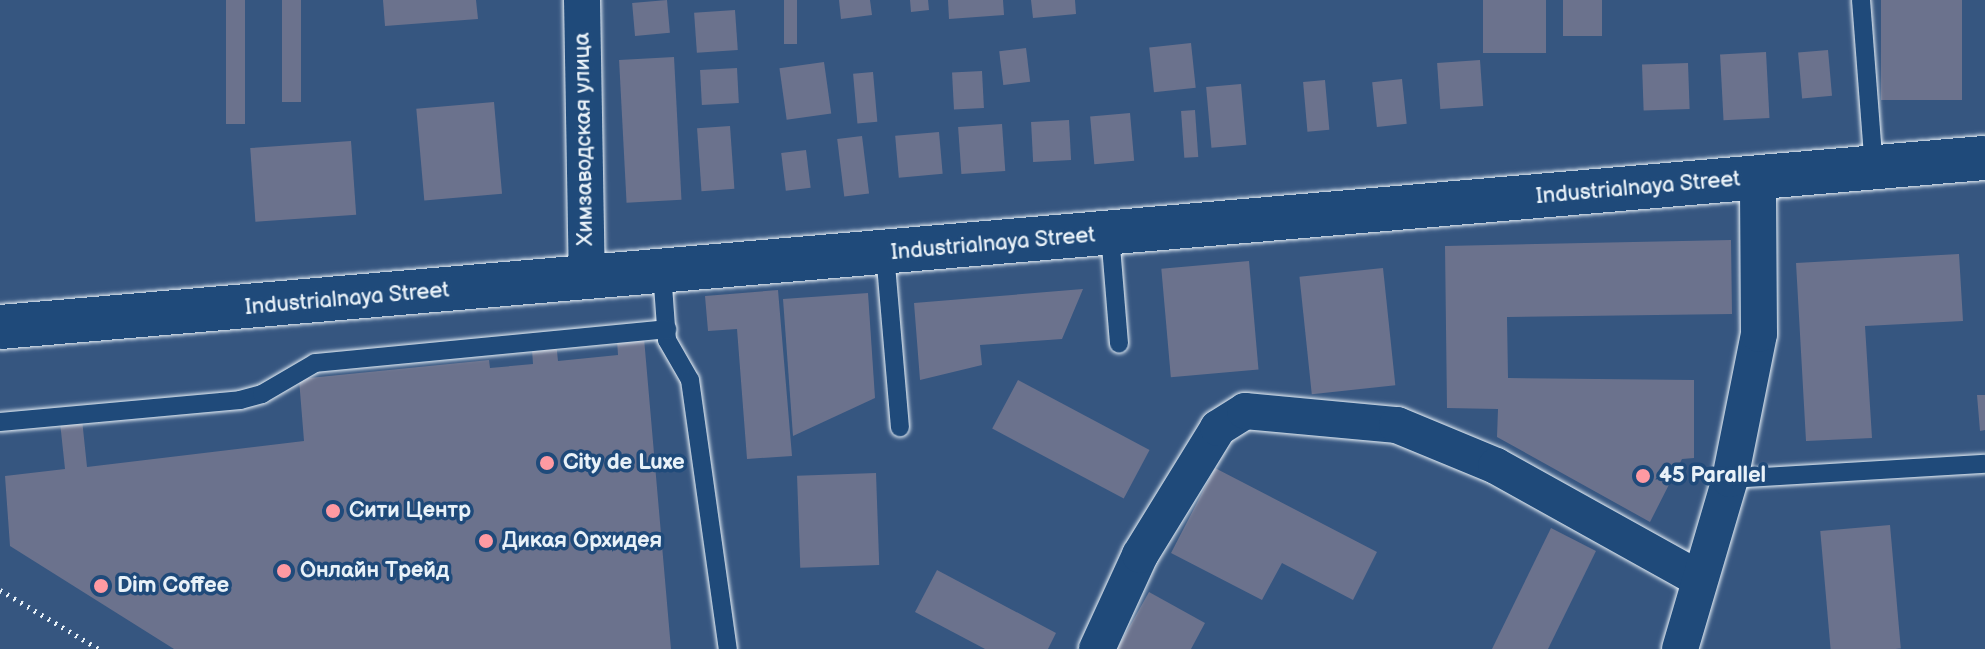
<!DOCTYPE html>
<html>
<head>
<meta charset="utf-8">
<style>
  body { margin:0 }
  #map { position:relative; width:1985px; height:649px; overflow:hidden; background:#365680; font-family:"Balsamiq Sans",sans-serif }
  div>[style] { position:absolute }
  [style*='--x'] { left:calc(var(--x)*1px); top:calc(var(--y)*1px); width:calc(var(--w)*1px); rotate:calc(var(--a)*1deg) }
  .building>* { inset:0; background:#6b728d; transform-origin:0 0 }
  .path>* { height:5px; margin-top:-2.5px; transform-origin:0; background:repeating-linear-gradient(90deg,#e8f1f8 0 2px,transparent 0 8px) }
  .roads { filter:drop-shadow(0 0 2px #e8f1f8) drop-shadow(0 0 2px #e8f1f8) }
  .lane>* { height:18px; margin:-9px; padding:0 9px; transform-origin:9px; border-radius:9px; background:#1f4a7a }
  .street>* { height:36px; margin:-18px; padding:0 18px; transform-origin:18px; border-radius:18px; background:#1f4a7a }
  .secondary>* { height:44px; margin:-22px; padding:0 22px; transform-origin:22px; border-radius:22px; background:#1f4a7a }
  .dots>* { width:22px; height:22px; translate:-50% -50%; box-sizing:border-box; border:4px solid #1f4a7a; border-radius:50% }
  span { translate:-50% -50%; white-space:nowrap; text-align:center; line-height:1.15; -webkit-text-stroke:7px #1f4a7a; paint-order:stroke }
  .street-label { font-size:22px; color:#e8f1f8 }
  .poi-label { font-size:22px; color:#e8f1f8; font-weight:700 }
  .left { translate:0 -50%; text-align:left }
</style>
</head>
<body>
<div id="map">
  <div class="building">
    <div style="left:226px;top:0;width:19px;height:124px"></div>
    <div style="left:282px;top:0;width:19px;height:102px"></div>
    <div style="clip-path:polygon(383px 0,476px 0,478px 19px,385px 26px)"></div>
    <div style="left:667px;top:0;width:33px;height:35px;rotate:85deg"></div>
    <div style="left:784px;top:0;width:13px;height:44px"></div>
    <div style="clip-path:polygon(839px 0,870px 0,872px 15px,841px 19px)"></div>
    <div style="clip-path:polygon(910px 0,928px 0,929px 10px,911px 12px)"></div>
    <div style="clip-path:polygon(948px 0,1003px 0,1004px 15px,949px 19px)"></div>
    <div style="clip-path:polygon(1031px 0,1075px 0,1076px 14px,1033px 18px)"></div>
    <div style="left:1483px;top:0;width:63px;height:53px"></div>
    <div style="left:1563px;top:0;width:39px;height:36px"></div>
    <div style="left:1881px;top:0;width:81px;height:100px"></div>
    <div style="left:735px;top:10px;width:40px;height:41px;rotate:86deg"></div>
    <div style="left:1191px;top:43px;width:45px;height:42px;rotate:84deg"></div>
    <div style="left:1026px;top:48px;width:34px;height:27px;rotate:83deg"></div>
    <div style="left:1828px;top:50px;width:46px;height:30px;rotate:85deg"></div>
    <div style="left:1766px;top:52px;width:66px;height:46px;rotate:87deg"></div>
    <div style="left:674px;top:57px;width:143px;height:55px;rotate:87deg"></div>
    <div style="left:1480px;top:60px;width:46px;height:43px;rotate:86deg"></div>
    <div style="left:824px;top:62px;width:52px;height:45px;rotate:82deg"></div>
    <div style="left:1688px;top:63px;width:46px;height:46px;rotate:88deg"></div>
    <div style="left:737px;top:68px;width:35px;height:37px;rotate:87deg"></div>
    <div style="left:982px;top:71px;width:37px;height:30px;rotate:87deg"></div>
    <div style="left:873px;top:72px;width:50px;height:20px;rotate:85deg"></div>
    <div style="left:1402px;top:79px;width:45px;height:30px;rotate:84deg"></div>
    <div style="left:1325px;top:80px;width:50px;height:22px;rotate:85deg"></div>
    <div style="left:1241px;top:84px;width:61px;height:35px;rotate:85deg"></div>
    <div style="left:494px;top:102px;width:92px;height:78px;rotate:85deg"></div>
    <div style="left:1195px;top:110px;width:47px;height:14px;rotate:86deg"></div>
    <div style="left:1130px;top:113px;width:48px;height:40px;rotate:85deg"></div>
    <div style="left:1069px;top:120px;width:40px;height:38px;rotate:87deg"></div>
    <div style="left:1002px;top:124px;width:47px;height:44px;rotate:86deg"></div>
    <div style="left:730px;top:126px;width:63px;height:33px;rotate:86deg"></div>
    <div style="left:939px;top:132px;width:42px;height:44px;rotate:85deg"></div>
    <div style="left:862px;top:136px;width:58px;height:25px;rotate:83deg"></div>
    <div style="left:351px;top:141px;width:74px;height:101px;rotate:86deg"></div>
    <div style="left:806px;top:150px;width:38px;height:25px;rotate:83deg"></div>
    <div style="clip-path:polygon(1731px 240px,1732px 314px,1507px 317px,1508px 378px,1694px 380px,1694px 458px,1682px 459px,1650px 522px,1497px 437px,1498px 409px,1447px 408px,1445px 246px)"></div>
    <div style="clip-path:polygon(1959px 254px,1963px 321px,1865px 326px,1872px 438px,1806px 441px,1796px 263px)"></div>
    <div style="left:1249px;top:261px;width:109px;height:88px;rotate:85deg"></div>
    <div style="left:1383px;top:268px;width:118px;height:84px;rotate:84deg"></div>
    <div style="clip-path:polygon(1083px 289px,1062px 339px,980px 345px,982px 365px,920px 380px,914px 303px)"></div>
    <div style="clip-path:polygon(778px 290px,792px 456px,747px 459px,737px 329px,708px 331px,705px 296px)"></div>
    <div style="clip-path:polygon(868px 293px,875px 398px,793px 436px,783px 299px)"></div>
    <div style="clip-path:polygon(555px 332px,558px 361px,618px 355px,617px 340px,644px 338px,671px 649px,174px 649px,10px 546px,5px 476px,65px 469px,60px 422px,82px 419px,87px 467px,304px 441px,299px 379px,489px 360px,490px 368px,533px 364px,531px 335px)"></div>
    <div style="left:1018px;top:380px;width:149px;height:55px;rotate:28deg"></div>
    <div style="clip-path:polygon(1977px 395px,1985px 395px,1985px 430px,1980px 431px)"></div>
    <div style="clip-path:polygon(1215px 468px,1377px 552px,1353px 600px,1282px 563px,1262px 600px,1171px 553px)"></div>
    <div style="left:876px;top:473px;width:92px;height:79px;rotate:88deg"></div>
    <div style="left:1890px;top:525px;width:124px;height:70px;rotate:85deg"></div>
    <div style="clip-path:polygon(1551px 528px,1596px 551px,1548px 649px,1492px 649px)"></div>
    <div style="clip-path:polygon(937px 570px,1056px 633px,1048px 649px,985px 649px,915px 612px)"></div>
    <div style="clip-path:polygon(1149px 592px,1205px 623px,1191px 649px,1117px 649px)"></div>
  </div>
  <div class="path">
    <div style="--x:0;--y:590;--w:115;--a:30.8"></div>
  </div>
  <div class="roads">
    <div class="lane">
      <div style="--x:1861;--y:0;--w:169;--a:85.6"></div>
      <div style="--x:1110;--y:234;--w:110;--a:85.3"></div>
      <div style="--x:885;--y:253;--w:175;--a:85.1"></div>
      <div style="--x:662;--y:272;--w:68;--a:85.8"></div>
      <div style="--x:667;--y:340;--w:46;--a:60.1"></div>
      <div style="--x:690;--y:380;--w:272;--a:82"></div>
      <div style="--x:0;--y:422;--w:241;--a:-5.2"></div>
      <div style="--x:240;--y:400;--w:23;--a:-15"></div>
      <div style="--x:262;--y:394;--w:61;--a:-30.3"></div>
      <div style="--x:315;--y:363;--w:354;--a:-5.5"></div>
      <div style="--x:1730;--y:479;--w:255;--a:-3.4"></div>
    </div>
    <div class="street">
      <div style="--x:582;--y:0;--w:279;--a:89"></div>
      <div style="--x:1097;--y:649;--w:103;--a:-65.4"></div>
      <div style="--x:1140;--y:555;--w:149;--a:-58.4"></div>
      <div style="--x:1218;--y:428;--w:32;--a:-32"></div>
      <div style="--x:1245;--y:411;--w:153;--a:5.3"></div>
      <div style="--x:1397;--y:425;--w:107;--a:22.5"></div>
      <div style="--x:1496;--y:466;--w:232;--a:29.1"></div>
      <div style="--x:1680;--y:649;--w:177;--a:-73.6"></div>
      <div style="--x:1730;--y:479;--w:148;--a:-78.7"></div>
      <div style="--x:1759;--y:334;--w:156;--a:-90.4"></div>
    </div>
    <div class="secondary">
      <div style="--x:0;--y:327;--w:1992;--a:-4.87"></div>
    </div>
  </div>
  <div class="dots">
    <div style="left:547px;top:463px;background:#ff9aa2"></div>
    <div style="left:1643px;top:476px;background:#ff9aa2"></div>
    <div style="left:333px;top:511px;background:#ff9aa2"></div>
    <div style="left:486px;top:541px;background:#ff9aa2"></div>
    <div style="left:284px;top:571px;background:#ff9aa2"></div>
    <div style="left:101px;top:586px;background:#ff9aa2"></div>
  </div>
  <div class="street-label">
    <span style="left:584px;top:139px;rotate:-91deg">Химзаводская улица</span>
    <span style="left:1638px;top:188px;rotate:-5deg">Industrialnaya Street</span>
    <span style="left:993px;top:244px;rotate:-5deg">Industrialnaya Street</span>
    <span style="left:347px;top:299px;rotate:-5deg">Industrialnaya Street</span>
  </div>
  <div class="poi-label">
    <span class="left" style="left:563px;top:463px">City de Luxe</span>
    <span class="left" style="left:1659px;top:476px">45 Parallel</span>
    <span class="left" style="left:349px;top:511px">Сити Центр</span>
    <span class="left" style="left:502px;top:541px">Дикая Орхидея</span>
    <span class="left" style="left:300px;top:571px">Онлайн Трейд</span>
    <span class="left" style="left:117px;top:586px">Dim Coffee</span>
  </div>
</div>
</body>
</html>
